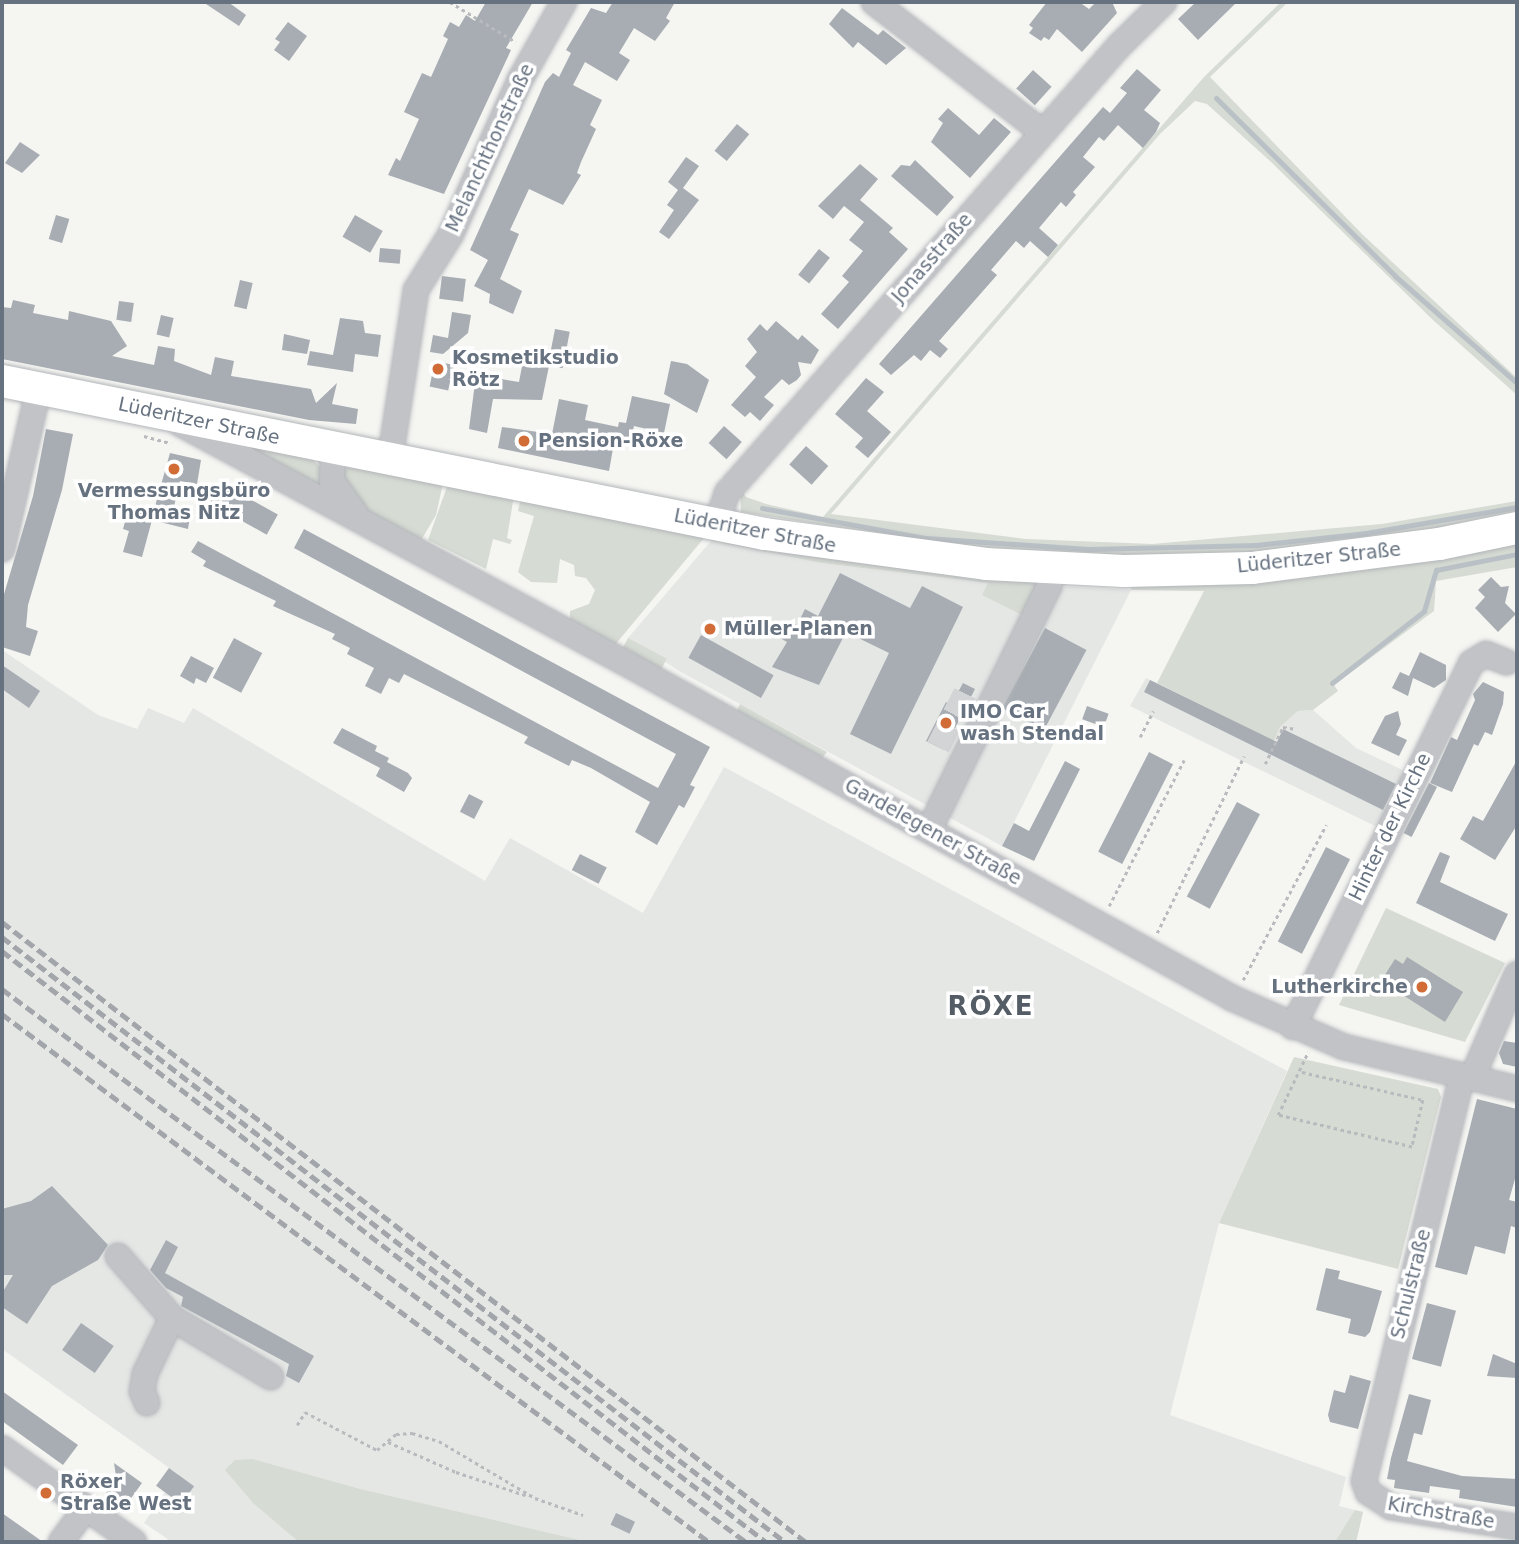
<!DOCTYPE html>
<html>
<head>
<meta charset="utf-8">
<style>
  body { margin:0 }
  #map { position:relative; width:1519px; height:1544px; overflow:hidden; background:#f5f5f2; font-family:"DejaVu Sans",sans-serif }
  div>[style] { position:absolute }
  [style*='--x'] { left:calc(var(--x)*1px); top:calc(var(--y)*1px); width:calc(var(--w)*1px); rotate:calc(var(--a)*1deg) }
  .built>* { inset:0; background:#e5e7e5 }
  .green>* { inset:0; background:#d6dbd3; transform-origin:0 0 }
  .stream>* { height:5px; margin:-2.5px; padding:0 2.5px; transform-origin:2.5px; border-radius:2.5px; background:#b9c1c6 }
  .building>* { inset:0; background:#a7adb3; transform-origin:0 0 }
  .minor-tunnel>* { height:24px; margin-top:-12px; transform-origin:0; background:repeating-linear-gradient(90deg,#d2d4d6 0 24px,transparent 0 36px) }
  .path>* { height:2.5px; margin-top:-1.25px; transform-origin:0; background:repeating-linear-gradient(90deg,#b8babd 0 3.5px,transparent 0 7px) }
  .roads { filter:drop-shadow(0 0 2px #b2b5b9) drop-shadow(0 0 2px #b2b5b9) }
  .minor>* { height:24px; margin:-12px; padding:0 12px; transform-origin:12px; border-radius:12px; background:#c1c3c7 }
  .major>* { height:32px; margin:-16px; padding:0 16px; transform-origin:16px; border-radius:16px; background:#fff }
  .rail>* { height:5px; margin-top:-2.5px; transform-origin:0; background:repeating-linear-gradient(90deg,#a2a6ab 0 10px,transparent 0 15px) }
  .dots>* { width:19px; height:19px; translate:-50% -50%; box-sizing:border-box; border:4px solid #fff; border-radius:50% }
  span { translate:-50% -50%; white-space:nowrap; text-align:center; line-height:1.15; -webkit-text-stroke:7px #fff; paint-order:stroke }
  .street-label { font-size:19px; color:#677280 }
  .poi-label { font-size:19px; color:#677280; font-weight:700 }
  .left { translate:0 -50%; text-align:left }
  .right { translate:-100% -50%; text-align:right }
  .district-label { font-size:26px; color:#545c66; font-weight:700; letter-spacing:2px }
  .frame { position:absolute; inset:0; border:4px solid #677280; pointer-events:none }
</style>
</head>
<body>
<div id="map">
  <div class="built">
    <div style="clip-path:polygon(711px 541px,821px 563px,988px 583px,1131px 590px,1002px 846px,681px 672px,628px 638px)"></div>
    <div style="clip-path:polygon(2px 650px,98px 715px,137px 729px,148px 708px,184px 723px,193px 708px,485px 881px,510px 838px,643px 913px,724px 767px,1287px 1071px,1219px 1223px,1170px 1415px,1346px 1477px,1339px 1506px,1363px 1512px,1356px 1542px,172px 1542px,144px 1523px,178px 1474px,2px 1349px)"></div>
    <div style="clip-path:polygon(1146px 678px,1274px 741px,1280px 727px,1298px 711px,1313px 710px,1356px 748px,1409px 773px,1381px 829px,1130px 706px)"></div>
  </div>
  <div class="green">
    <div style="clip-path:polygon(1281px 2px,1288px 2px,1210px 77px,1362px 234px,1517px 378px,1517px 395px,1433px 320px,1270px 161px,1207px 104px,1195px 101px,1160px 134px,831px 514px,1026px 539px,1152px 544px,1382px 524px,1517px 501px,1517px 516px,1273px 553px,1137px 558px,1008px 553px,741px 512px,740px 489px,746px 497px,766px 504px,823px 517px,1204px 77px)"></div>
    <div style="clip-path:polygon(244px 445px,311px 458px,320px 467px,329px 493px)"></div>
    <div style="clip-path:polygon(353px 465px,443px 483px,436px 515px,420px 542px,363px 509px,345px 489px,343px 470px)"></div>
    <div style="clip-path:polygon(448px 484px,514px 495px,507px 538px,512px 540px,510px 544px,493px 539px,486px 569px,428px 540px)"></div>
    <div style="clip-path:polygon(521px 497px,709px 532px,614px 646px,570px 621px,570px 611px,589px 604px,595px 590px,586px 578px,575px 576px,574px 565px,560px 559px,557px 583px,531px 582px,518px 572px,534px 516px,518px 511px)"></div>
    <div style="clip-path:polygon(716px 535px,1035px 577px,1041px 586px,1022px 615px,982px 595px,988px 583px,821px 563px,711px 541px)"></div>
    <div style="clip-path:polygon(1517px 540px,1517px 567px,1436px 581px,1434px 611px,1334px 685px,1338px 691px,1313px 710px,1298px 711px,1280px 727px,1274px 741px,1157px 683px,1204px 591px,1131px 590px,1133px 579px)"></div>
    <div style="left:628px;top:638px;width:44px;height:13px;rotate:28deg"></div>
    <div style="clip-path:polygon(740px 704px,827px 752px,822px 758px,736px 713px)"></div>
    <div style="clip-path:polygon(1386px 908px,1505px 963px,1465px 1042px,1339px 1005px)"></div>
    <div style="clip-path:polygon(1294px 1057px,1438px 1089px,1441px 1097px,1398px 1269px,1219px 1223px)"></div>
    <div style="clip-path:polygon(252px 1459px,360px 1489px,588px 1542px,299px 1542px,253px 1503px,225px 1470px,235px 1460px)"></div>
    <div style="clip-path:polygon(1355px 1510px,1363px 1512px,1356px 1542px,1335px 1542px)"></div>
  </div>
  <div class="stream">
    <div style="--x:1216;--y:98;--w:252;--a:44.8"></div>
    <div style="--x:1395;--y:276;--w:162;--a:41.3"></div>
    <div style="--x:762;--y:508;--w:167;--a:10.4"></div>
    <div style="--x:926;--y:538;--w:163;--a:3.9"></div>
    <div style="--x:1089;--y:549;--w:167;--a:-1.4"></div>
    <div style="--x:1256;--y:545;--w:111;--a:-6.2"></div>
    <div style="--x:1366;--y:533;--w:153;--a:-9.8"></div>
    <div style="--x:1332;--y:683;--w:117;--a:-38"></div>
    <div style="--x:1424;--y:611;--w:43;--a:-73.7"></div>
    <div style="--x:1436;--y:570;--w:83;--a:-11.2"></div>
  </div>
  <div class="building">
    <div style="clip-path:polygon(203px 2px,228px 2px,246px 15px,239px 26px)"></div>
    <div style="clip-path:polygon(486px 2px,533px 2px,506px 48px,511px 50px,444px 194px,388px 175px,396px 158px,400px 161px,419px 119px,404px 112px,422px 73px,431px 77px,448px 39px,443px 36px,450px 22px,459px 27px,466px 15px,475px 21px)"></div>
    <div style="clip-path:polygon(613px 2px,675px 2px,666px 18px,670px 21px,655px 41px,634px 28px,619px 53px,630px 60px,617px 81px,585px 62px,573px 85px,602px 100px,590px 125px,596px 129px,581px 162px,577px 173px,581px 175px,563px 205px,529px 189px,510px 230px,519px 234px,500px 279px,522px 291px,513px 314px,489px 303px,490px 294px,474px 286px,488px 260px,470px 250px,545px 82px,553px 73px,559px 77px,571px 53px,566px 50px,591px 8px,606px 13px)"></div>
    <div style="clip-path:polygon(1047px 2px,1079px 2px,1089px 9px,1096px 2px,1112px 2px,1117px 13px,1082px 52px,1057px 29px,1049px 40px,1044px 37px,1041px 41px,1029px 33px,1033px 28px,1029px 25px)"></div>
    <div style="clip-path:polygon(1196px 2px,1237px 2px,1198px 40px,1178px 19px)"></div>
    <div style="clip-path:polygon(842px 8px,878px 35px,883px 30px,906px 48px,886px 65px,858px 42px,853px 48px,829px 24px)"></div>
    <div style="clip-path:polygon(288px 22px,307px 36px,289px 61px,274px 50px,280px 42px,275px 39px)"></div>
    <div style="clip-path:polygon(1137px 69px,1161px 90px,1144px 110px,1160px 123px,1156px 132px,1143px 148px,1118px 125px,1104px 141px,1099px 137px,1083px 157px,1095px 167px,1073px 192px,1076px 195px,1066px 207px,1061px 202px,1039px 228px,1058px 245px,1048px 257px,1030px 241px,1024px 248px,1016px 241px,991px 270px,997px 275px,939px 341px,948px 349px,940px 358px,930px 350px,921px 361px,914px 355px,891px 375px,879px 364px,1103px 107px,1110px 113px,1127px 93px,1120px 88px)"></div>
    <div style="left:1033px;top:70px;width:25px;height:25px;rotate:42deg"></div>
    <div style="clip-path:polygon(948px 108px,979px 135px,994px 118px,1011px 132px,970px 178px,931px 142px,943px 123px,938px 119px)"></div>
    <div style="left:737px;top:124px;width:16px;height:35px;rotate:40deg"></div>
    <div style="clip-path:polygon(20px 142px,40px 155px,22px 173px,5px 163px)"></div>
    <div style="clip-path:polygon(686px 157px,699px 166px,683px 188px,699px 200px,669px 239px,659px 232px,674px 210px,667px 205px,678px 190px,668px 182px)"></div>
    <div style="clip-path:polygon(915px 160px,954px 197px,937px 216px,891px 176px,901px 165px,910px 166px)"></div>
    <div style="clip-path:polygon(860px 164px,878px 179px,860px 200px,893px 228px,889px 232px,908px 249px,838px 329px,821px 314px,849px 282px,842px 276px,863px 251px,849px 240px,864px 222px,844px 206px,833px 219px,818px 206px)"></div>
    <div style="left:56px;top:215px;width:14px;height:25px;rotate:17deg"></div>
    <div style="left:355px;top:215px;width:32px;height:25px;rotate:30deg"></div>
    <div style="left:380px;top:248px;width:21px;height:14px;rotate:5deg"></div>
    <div style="left:819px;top:249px;width:14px;height:33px;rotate:39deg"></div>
    <div style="left:442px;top:276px;width:24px;height:23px;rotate:7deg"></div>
    <div style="left:240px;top:280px;width:13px;height:27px;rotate:13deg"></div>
    <div style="clip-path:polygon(13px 300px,35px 305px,33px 313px,68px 320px,69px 311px,111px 321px,127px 346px,112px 356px,154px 365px,158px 346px,175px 349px,174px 361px,211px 375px,215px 357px,234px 361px,231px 376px,311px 389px,316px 403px,337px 383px,332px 404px,358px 409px,356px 424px,309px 420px,2px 359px,2px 307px,11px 308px)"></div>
    <div style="left:119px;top:301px;width:15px;height:19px;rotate:8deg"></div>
    <div style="clip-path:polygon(452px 312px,471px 315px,468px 333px,443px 354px,430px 352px,433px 335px,448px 338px)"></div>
    <div style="left:161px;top:315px;width:13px;height:20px;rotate:13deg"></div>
    <div style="clip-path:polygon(340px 318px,363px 321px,365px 333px,381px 335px,378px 357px,355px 354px,353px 372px,307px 365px,310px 351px,333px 355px)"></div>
    <div style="clip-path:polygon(776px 321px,798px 340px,802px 335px,819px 350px,811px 364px,798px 362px,801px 375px,797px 380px,789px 385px,782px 379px,764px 397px,774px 405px,760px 421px,750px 412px,745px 417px,731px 405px,756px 377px,745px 366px,757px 352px,747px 339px,760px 324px,767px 331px)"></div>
    <div style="left:555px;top:329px;width:15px;height:37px;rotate:11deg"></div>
    <div style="clip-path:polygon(284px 334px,310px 340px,307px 354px,282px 350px)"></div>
    <div style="left:435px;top:361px;width:19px;height:26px;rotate:12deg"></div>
    <div style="clip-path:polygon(523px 361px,549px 366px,542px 400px,493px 399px,487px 433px,469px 429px,476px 375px,519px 382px)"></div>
    <div style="clip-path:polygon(671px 361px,687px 364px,709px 380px,697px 413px,664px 394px)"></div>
    <div style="clip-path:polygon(866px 378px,884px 392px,867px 411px,891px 432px,868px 458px,855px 447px,863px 438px,835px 414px)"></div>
    <div style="clip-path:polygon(632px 396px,670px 404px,664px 433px,634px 426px,629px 446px,614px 443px,609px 471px,498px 448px,502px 427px,552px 434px,559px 399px,588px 405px,585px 420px,618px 427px,619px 422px,626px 423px)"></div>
    <div style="left:724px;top:426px;width:24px;height:23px;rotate:42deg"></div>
    <div style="clip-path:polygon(46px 429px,73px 434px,62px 490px,28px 605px,26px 627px,38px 631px,30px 656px,2px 647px,2px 601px,33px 496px)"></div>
    <div style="left:806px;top:446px;width:30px;height:25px;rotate:42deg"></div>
    <div style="clip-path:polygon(170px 453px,201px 460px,197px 484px,180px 481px,173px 511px,190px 516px,188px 529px,152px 520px,142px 557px,123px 552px,129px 531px,123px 529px,125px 522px,109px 516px,114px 502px,152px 517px)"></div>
    <div style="left:221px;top:483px;width:65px;height:23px;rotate:29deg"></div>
    <div style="clip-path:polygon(304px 529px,710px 747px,690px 785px,695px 787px,684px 808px,679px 805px,657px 845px,635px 832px,650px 802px,591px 768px,572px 760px,569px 766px,524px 743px,528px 737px,404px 674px,399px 683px,389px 678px,381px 694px,365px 686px,374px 668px,347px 654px,350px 648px,332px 639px,335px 634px,273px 606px,276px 601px,203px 566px,206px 561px,191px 552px,198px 541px,658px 788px,676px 754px,294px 548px)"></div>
    <div style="clip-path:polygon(840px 573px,910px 608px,922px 586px,963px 607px,891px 754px,850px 734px,889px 653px,846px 632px,819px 685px,772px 667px,787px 642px,780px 638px,789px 621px,797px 625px,805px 609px,818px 616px)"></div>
    <div style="clip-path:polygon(1491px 577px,1501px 587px,1509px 586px,1505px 603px,1516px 614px,1498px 632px,1475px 608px,1485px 597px,1478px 590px)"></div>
    <div style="left:1045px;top:628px;width:47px;height:91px;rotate:28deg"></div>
    <div style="left:701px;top:635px;width:83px;height:26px;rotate:29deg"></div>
    <div style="left:234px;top:638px;width:32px;height:45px;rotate:28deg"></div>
    <div style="clip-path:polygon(1420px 652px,1446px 665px,1446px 680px,1434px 688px,1413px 678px,1408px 696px,1392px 688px,1400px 672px,1409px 676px)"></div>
    <div style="clip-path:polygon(191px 656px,214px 668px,206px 683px,196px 678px,194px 684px,180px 676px)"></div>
    <div style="clip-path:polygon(2px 665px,40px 691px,29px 708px,2px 689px)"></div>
    <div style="clip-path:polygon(1150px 680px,1277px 742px,1283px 729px,1396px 784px,1383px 810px,1144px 692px)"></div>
    <div style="clip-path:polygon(1483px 682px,1504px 692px,1503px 704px,1492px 735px,1485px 732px,1478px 746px,1474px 744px,1452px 792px,1430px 783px,1451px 737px,1457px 740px,1475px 700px,1473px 694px)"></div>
    <div style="clip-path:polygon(963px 683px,975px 689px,944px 750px,926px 741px,946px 702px,951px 705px)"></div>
    <div style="left:1087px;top:706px;width:23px;height:14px;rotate:20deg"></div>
    <div style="clip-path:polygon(1398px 711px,1401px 724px,1396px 735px,1407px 740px,1399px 756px,1371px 743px,1385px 716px)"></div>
    <div style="clip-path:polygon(342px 728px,377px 746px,375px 751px,389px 758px,387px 762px,408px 773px,412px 778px,404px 792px,376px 776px,380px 768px,333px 743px)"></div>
    <div style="left:1149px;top:752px;width:27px;height:112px;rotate:27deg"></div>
    <div style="clip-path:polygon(1517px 760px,1517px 825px,1495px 860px,1460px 839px,1473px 816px,1483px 821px)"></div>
    <div style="clip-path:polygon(1065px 761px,1080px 769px,1034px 861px,1002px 846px,1014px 823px,1029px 831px)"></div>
    <div style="left:1429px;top:783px;width:9px;height:56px;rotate:27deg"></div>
    <div style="left:469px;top:794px;width:16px;height:20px;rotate:27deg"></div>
    <div style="left:1237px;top:802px;width:26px;height:107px;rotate:28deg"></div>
    <div style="left:1326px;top:847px;width:27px;height:106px;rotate:27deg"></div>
    <div style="clip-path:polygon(1440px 852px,1450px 856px,1440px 882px,1508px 914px,1495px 941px,1416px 903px)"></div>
    <div style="left:580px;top:854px;width:30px;height:18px;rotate:27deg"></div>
    <div style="clip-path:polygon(1407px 957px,1463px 992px,1445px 1022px,1381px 981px,1395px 959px,1403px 964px)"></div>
    <div style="clip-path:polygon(1504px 1041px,1517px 1043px,1517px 1067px,1503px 1064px,1499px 1053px)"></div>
    <div style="clip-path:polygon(1477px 1099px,1517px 1109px,1517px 1172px,1509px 1200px,1517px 1202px,1517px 1228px,1511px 1226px,1505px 1254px,1475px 1246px,1467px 1275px,1435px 1267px)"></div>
    <div style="clip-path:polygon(52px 1186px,108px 1245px,98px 1260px,52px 1286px,27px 1324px,2px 1307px,2px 1293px,13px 1275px,2px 1275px,2px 1209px,31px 1201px)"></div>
    <div style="clip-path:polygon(166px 1240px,178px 1247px,165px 1273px,314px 1356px,299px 1383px,286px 1376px,289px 1364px,181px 1306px,183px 1297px,166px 1288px,150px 1270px)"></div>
    <div style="clip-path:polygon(1326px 1268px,1340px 1271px,1338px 1279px,1382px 1291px,1370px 1332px,1365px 1337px,1348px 1333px,1351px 1319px,1316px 1310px)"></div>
    <div style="left:1427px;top:1303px;width:30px;height:58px;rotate:15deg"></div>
    <div style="left:81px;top:1323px;width:40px;height:33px;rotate:35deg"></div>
    <div style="clip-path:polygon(1493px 1354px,1517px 1364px,1517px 1378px,1487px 1376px)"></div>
    <div style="clip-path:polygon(1350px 1375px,1371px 1381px,1358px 1429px,1330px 1422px,1328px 1415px,1334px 1390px,1345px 1393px)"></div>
    <div style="clip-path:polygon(2px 1391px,78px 1445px,63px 1465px,2px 1421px)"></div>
    <div style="clip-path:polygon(1409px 1394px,1431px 1400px,1422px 1435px,1414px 1433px,1407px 1461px,1462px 1476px,1517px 1479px,1517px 1507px,1459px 1498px,1460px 1490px,1430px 1486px,1429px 1493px,1394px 1488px,1395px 1480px,1387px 1479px,1391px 1458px)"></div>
    <div style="clip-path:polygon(114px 1463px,142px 1483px,124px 1508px,105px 1495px,116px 1476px)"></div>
    <div style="left:169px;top:1468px;width:31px;height:22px;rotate:36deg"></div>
    <div style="clip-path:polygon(2px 1513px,19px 1525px,43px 1542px,2px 1542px)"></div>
    <div style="left:616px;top:1513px;width:21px;height:13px;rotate:25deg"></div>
  </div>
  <div class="minor-tunnel">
    <div style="--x:938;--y:747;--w:68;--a:-63.1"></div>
  </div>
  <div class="path">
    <div style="--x:450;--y:2;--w:77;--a:31.2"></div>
    <div style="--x:144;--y:436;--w:28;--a:15"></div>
    <div style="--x:1140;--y:737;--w:29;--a:-63"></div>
    <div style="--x:1265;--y:764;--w:41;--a:-64.1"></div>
    <div style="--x:1283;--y:727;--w:13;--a:9"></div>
    <div style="--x:1109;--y:906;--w:164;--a:-62.8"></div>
    <div style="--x:1157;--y:933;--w:197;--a:-63.8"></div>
    <div style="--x:1243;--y:980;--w:176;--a:-61.8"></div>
    <div style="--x:1302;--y:1072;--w:124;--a:13"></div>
    <div style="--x:1423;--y:1100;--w:48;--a:103.2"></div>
    <div style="--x:1412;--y:1147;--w:138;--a:-166.6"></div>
    <div style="--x:1278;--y:1115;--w:70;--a:-64.5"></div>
    <div style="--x:297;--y:1425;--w:15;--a:-58"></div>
    <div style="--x:305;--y:1412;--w:81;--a:27.8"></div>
    <div style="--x:377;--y:1450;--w:25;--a:-40"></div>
    <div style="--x:396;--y:1434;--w:16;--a:-4"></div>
    <div style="--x:412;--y:1433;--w:28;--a:17"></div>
    <div style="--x:439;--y:1441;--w:112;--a:30.7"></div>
    <div style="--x:535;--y:1498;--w:51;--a:19.5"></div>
    <div style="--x:388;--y:1442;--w:74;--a:23.8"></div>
    <div style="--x:456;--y:1472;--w:76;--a:18.4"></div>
  </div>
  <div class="roads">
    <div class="minor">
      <div style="--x:874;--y:2;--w:212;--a:37.7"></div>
      <div style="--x:179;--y:423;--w:503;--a:28.25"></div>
      <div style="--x:622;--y:661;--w:697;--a:28.92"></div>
      <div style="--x:1232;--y:998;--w:122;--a:23.6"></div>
      <div style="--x:1344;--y:1047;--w:178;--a:13.6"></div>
      <div style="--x:333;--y:449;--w:32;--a:92"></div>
      <div style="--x:332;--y:481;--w:39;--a:54"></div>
      <div style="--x:390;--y:460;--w:172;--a:-81.3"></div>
      <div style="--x:416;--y:290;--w:66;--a:-58"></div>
      <div style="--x:451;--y:234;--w:169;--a:-65.9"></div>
      <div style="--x:520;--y:80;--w:90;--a:-60.6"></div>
      <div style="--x:716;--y:524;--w:33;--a:-70"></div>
      <div style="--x:727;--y:493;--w:595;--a:-48.75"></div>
      <div style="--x:1119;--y:46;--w:63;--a:-44.4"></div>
      <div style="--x:2;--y:549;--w:165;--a:-77.1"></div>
      <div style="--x:929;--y:830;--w:272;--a:-63.8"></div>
      <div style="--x:1049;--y:586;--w:17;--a:-80"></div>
      <div style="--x:1293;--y:1027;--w:405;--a:-63.9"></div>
      <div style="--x:1471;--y:663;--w:17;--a:-31"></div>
      <div style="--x:1486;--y:654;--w:22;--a:22"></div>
      <div style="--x:1462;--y:1076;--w:417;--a:103.6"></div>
      <div style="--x:1364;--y:1481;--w:12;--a:70"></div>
      <div style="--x:1368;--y:1492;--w:27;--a:33"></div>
      <div style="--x:1391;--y:1507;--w:128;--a:9"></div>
      <div style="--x:1472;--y:1078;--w:113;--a:-66.6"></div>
      <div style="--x:118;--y:1256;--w:82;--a:48.9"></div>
      <div style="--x:147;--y:1403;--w:13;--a:-113"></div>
      <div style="--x:142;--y:1391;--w:17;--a:-80"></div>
      <div style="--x:145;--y:1374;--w:62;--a:-64.3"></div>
      <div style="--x:172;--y:1318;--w:115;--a:30.8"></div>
      <div style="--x:2;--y:1448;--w:162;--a:35.5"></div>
      <div style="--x:61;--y:1542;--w:42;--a:-53.7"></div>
    </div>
    <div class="major">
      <div style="--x:2;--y:381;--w:778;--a:11.34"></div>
      <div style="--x:765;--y:534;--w:223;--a:7.7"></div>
      <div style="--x:986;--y:564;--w:138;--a:2.9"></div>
      <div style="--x:1124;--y:571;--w:128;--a:-1.3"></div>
      <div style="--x:1252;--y:568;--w:189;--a:-7.3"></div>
      <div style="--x:1439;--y:544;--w:80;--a:-11.6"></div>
    </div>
  </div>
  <div class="rail">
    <div style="--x:2;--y:922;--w:1015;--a:37.64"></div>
    <div style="--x:2;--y:937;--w:990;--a:37.69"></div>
    <div style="--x:2;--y:951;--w:966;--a:37.72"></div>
    <div style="--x:2;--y:989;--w:927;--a:36.62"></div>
    <div style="--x:2;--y:1014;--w:882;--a:36.75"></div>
  </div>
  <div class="dots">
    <div style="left:438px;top:369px;background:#d16c36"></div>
    <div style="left:524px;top:441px;background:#d16c36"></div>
    <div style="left:174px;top:469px;background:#d16c36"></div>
    <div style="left:710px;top:629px;background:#d16c36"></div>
    <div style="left:946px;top:723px;background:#d16c36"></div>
    <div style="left:1422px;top:987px;background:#d16c36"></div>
    <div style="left:46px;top:1493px;background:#d16c36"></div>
  </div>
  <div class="street-label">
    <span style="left:490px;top:148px;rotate:-65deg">Melanchthonstraße</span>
    <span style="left:932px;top:258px;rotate:-49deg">Jonasstraße</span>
    <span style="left:199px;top:421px;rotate:12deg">Lüderitzer Straße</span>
    <span style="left:755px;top:531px;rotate:11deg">Lüderitzer Straße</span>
    <span style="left:1319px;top:558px;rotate:-6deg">Lüderitzer Straße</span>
    <span style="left:1390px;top:827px;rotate:-64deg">Hinter der Kirche</span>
    <span style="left:933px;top:832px;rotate:29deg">Gardelegener Straße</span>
    <span style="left:1411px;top:1284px;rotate:-76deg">Schulstraße</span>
    <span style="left:1441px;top:1513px;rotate:10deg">Kirchstraße</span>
  </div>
  <div class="poi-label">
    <span class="left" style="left:452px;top:369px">Kosmetikstudio<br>Rötz</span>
    <span class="left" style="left:538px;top:441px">Pension-Röxe</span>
    <span style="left:174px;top:502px">Vermessungsbüro<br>Thomas Nitz</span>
    <span class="left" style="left:724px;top:629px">Müller-Planen</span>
    <span class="left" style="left:960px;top:723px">IMO Car<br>wash Stendal</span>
    <span class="right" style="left:1408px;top:987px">Lutherkirche</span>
    <span class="left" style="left:60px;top:1493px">Röxer<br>Straße West</span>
  </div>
  <div class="district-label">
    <span style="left:991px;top:1007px">RÖXE</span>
  </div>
  <div class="frame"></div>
</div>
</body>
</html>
